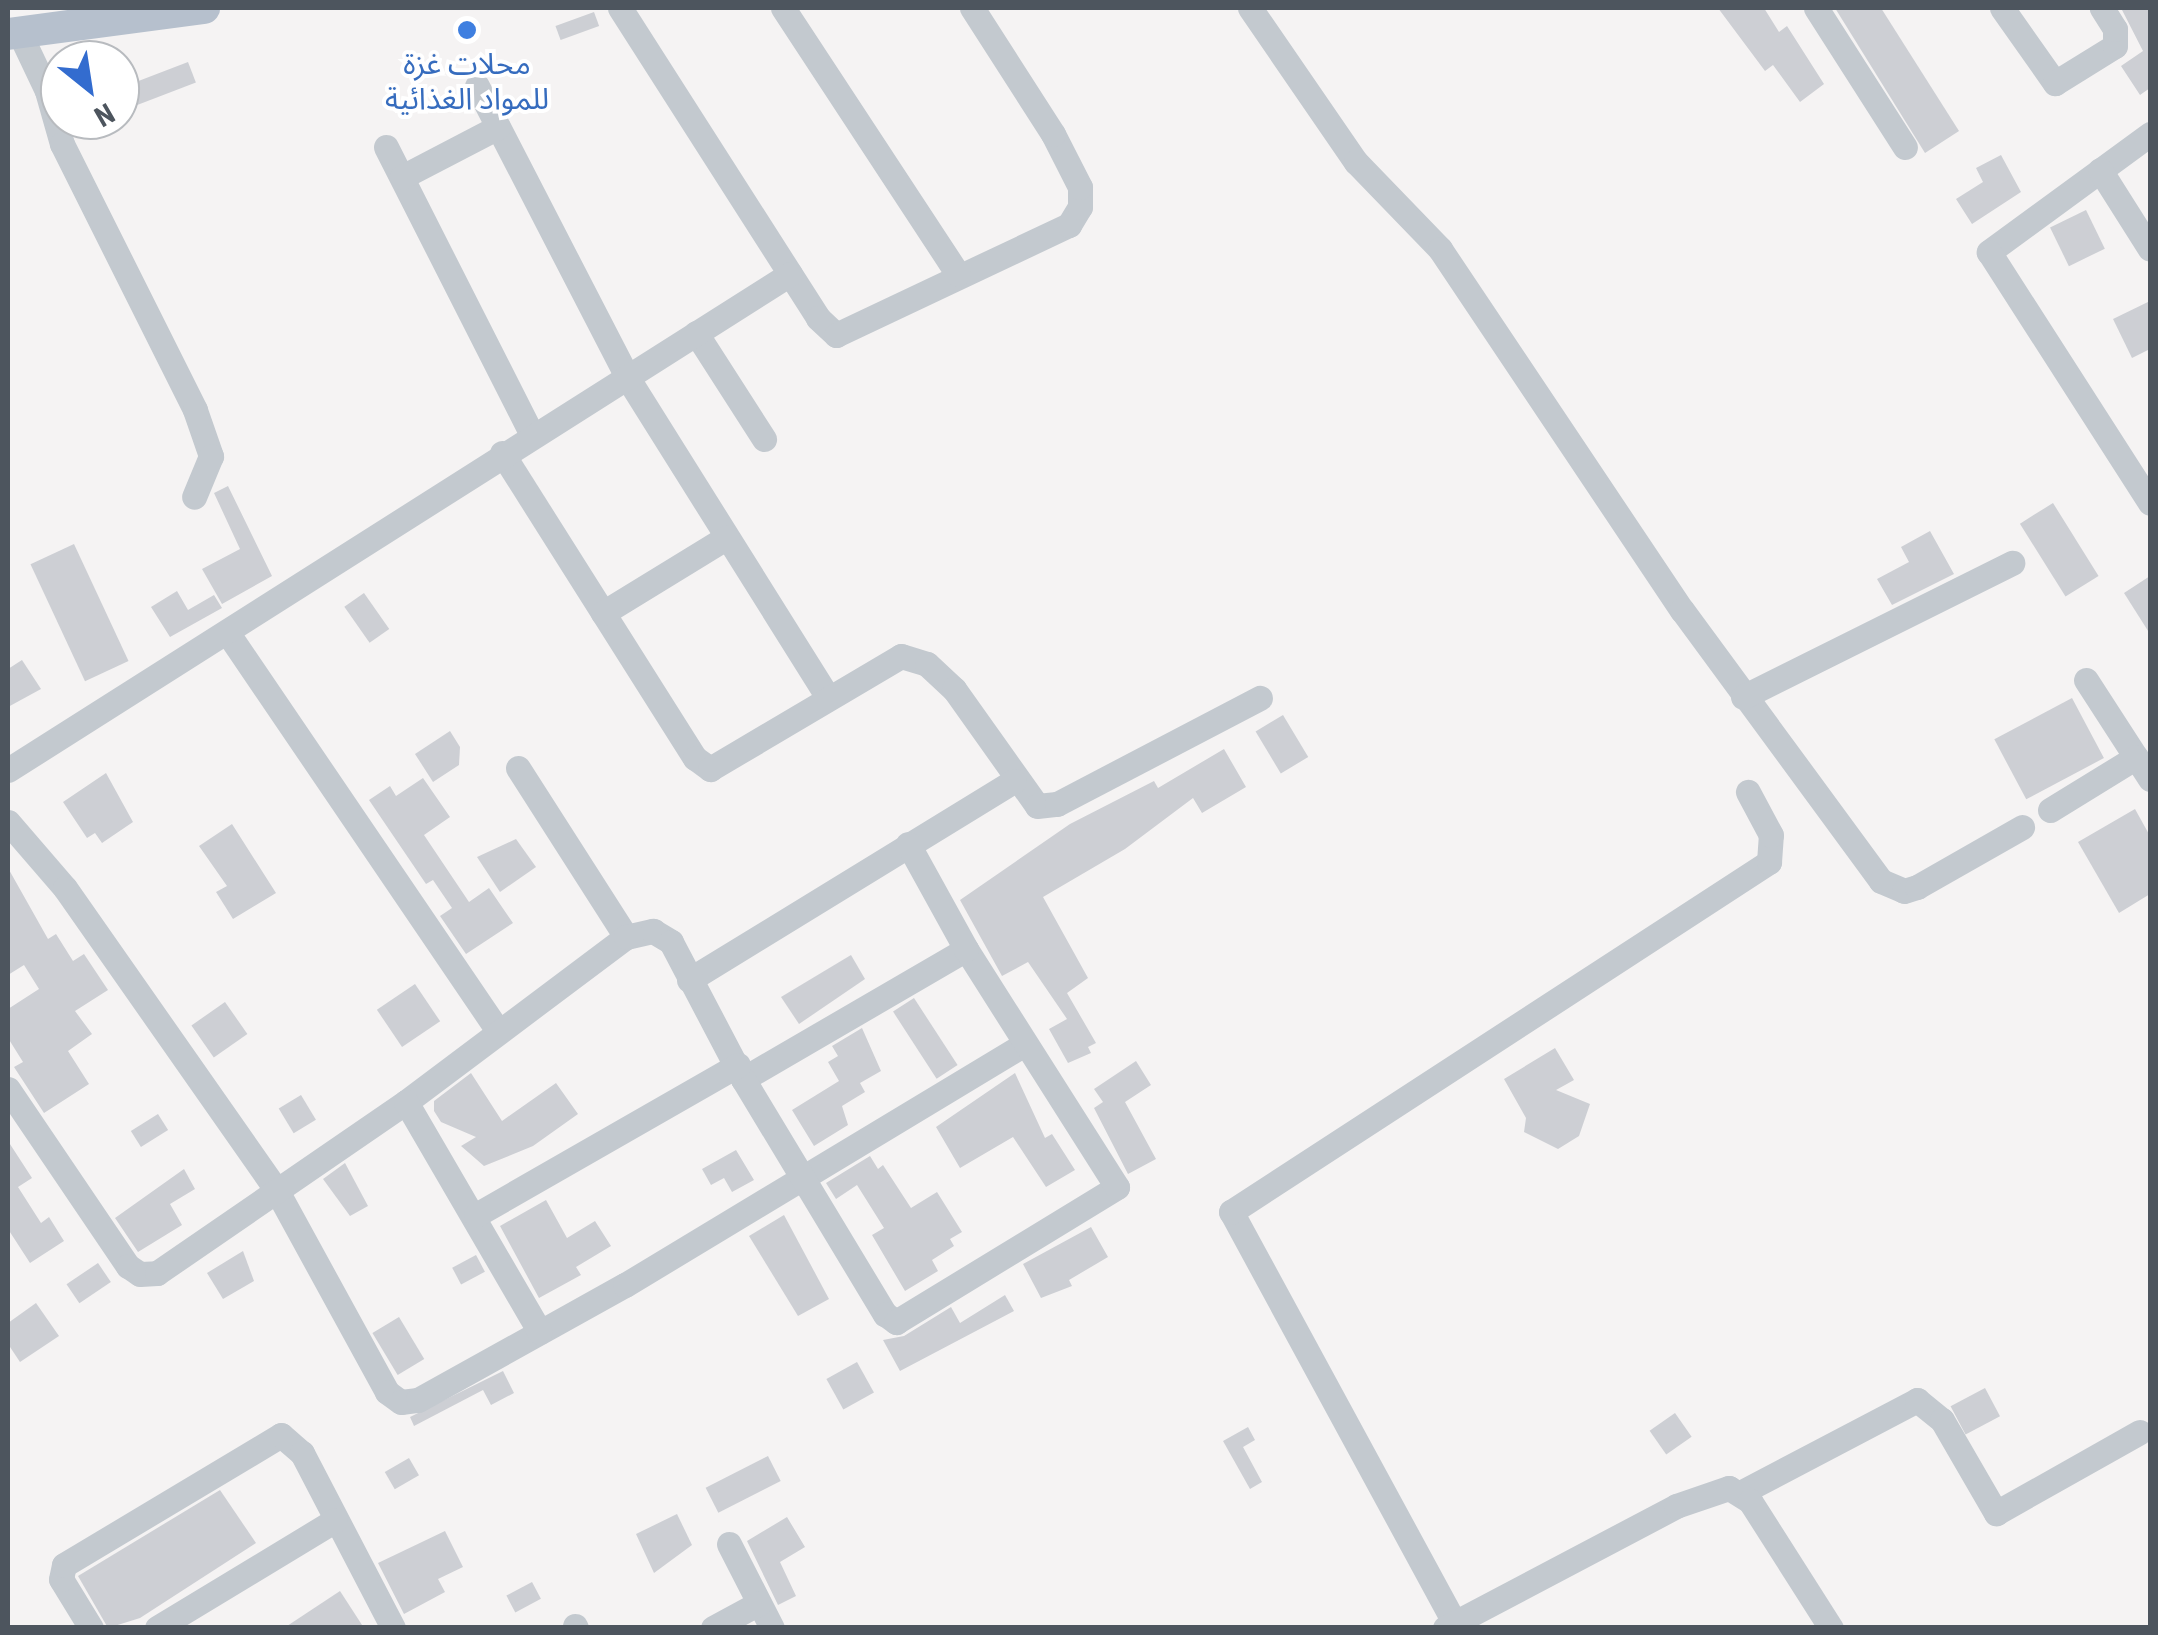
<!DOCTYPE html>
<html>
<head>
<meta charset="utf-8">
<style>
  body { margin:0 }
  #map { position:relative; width:2158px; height:1635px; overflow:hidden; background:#f5f3f3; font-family:"Roboto Condensed","Noto Sans Arabic",sans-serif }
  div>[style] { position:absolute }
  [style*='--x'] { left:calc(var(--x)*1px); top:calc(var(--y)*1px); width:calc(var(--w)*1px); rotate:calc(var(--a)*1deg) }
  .building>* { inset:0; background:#cdcfd4; transform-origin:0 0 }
  .minor>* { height:25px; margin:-12.5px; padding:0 12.5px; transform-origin:12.5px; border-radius:12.5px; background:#c3c9cf }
  .major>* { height:32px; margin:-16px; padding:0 16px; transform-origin:16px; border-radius:16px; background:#b6c0cd }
  .dots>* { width:28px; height:28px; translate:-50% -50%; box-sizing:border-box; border:5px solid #fff; border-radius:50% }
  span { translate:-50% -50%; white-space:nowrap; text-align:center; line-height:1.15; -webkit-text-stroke:8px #fff; paint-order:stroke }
  .shop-label { font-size:30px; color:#366cbe }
  .frame { position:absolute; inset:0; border:10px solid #4d555e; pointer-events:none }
  .north { position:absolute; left:40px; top:40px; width:100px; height:100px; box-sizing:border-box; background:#fff; border:2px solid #b8bbbf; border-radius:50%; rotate:150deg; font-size:28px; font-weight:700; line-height:40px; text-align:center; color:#4d555e }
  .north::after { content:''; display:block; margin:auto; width:35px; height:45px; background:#336ccf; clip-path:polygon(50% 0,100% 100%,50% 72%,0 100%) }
</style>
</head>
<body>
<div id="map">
  <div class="building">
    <div style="clip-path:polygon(1718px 8px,1764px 8px,1779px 32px,1787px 26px,1824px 84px,1800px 102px,1773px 65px,1765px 71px)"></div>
    <div style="clip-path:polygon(1835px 8px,1881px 8px,1959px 131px,1925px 153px)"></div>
    <div style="clip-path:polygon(2121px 8px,2150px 8px,2150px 88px,2140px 95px,2121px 66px,2143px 51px)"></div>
    <div style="left:594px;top:12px;width:15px;height:41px;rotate:70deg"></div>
    <div style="left:188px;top:62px;width:22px;height:74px;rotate:69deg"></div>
    <div style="clip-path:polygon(2001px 155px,2021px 192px,1972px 224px,1956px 199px,1983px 182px,1976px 168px)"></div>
    <div style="left:2086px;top:210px;width:43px;height:40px;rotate:64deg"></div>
    <div style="clip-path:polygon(2150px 301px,2150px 349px,2132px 358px,2113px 319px)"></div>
    <div style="clip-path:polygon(228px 486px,272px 576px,222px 604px,202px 569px,240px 549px,214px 493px)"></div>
    <div style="left:2053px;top:503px;width:86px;height:39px;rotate:58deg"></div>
    <div style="clip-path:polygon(1930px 531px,1954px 574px,1892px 605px,1877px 579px,1909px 562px,1901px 547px)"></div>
    <div style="left:74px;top:544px;width:129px;height:48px;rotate:65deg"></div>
    <div style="clip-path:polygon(2150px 576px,2150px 634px,2124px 593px)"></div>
    <div style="clip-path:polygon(177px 591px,188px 610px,214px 595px,222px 608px,170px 637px,151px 607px)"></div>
    <div style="left:364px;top:593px;width:44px;height:24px;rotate:55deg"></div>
    <div style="clip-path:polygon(22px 660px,41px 689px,8px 707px,8px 669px)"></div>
    <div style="left:2072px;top:698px;width:68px;height:88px;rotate:62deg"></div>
    <div style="left:1283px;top:715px;width:49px;height:32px;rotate:59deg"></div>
    <div style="clip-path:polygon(450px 731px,460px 747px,459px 765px,433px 782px,415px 754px)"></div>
    <div style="clip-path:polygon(1224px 749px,1246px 787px,1202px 813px,1193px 798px,1125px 849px,1043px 897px,1088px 978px,1067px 993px,1096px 1043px,1088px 1047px,1091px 1053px,1068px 1063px,1049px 1029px,1067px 1019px,1028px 962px,1002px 976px,960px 900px,1070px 824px,1154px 781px,1158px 788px)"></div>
    <div style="clip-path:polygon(106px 773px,133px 822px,102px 843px,95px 833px,87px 838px,63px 802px)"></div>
    <div style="clip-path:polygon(423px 778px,450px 817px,424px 835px,469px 902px,489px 888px,513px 923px,466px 954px,440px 916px,452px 908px,433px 880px,426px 884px,369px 800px,390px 786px,396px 796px)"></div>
    <div style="clip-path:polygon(2135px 809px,2150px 836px,2150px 894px,2119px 913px,2078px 842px)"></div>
    <div style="clip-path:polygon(232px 824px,276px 893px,233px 919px,216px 892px,227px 886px,199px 846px)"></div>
    <div style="clip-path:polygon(516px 839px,536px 867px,500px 892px,477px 857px)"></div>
    <div style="clip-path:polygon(8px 868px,48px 939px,56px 934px,73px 961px,84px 954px,108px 990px,75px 1011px,92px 1034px,68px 1051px,89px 1084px,44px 1113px,14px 1067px,23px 1062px,8px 1038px,8px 1009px,39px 989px,24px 965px,8px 975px)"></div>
    <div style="clip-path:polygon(851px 955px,865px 979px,799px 1024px,781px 997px)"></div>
    <div style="left:415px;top:984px;width:45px;height:46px;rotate:56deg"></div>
    <div style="left:914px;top:998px;width:80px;height:25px;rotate:57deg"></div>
    <div style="left:225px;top:1002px;width:39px;height:41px;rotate:55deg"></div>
    <div style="clip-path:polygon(862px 1028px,881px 1071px,860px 1083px,865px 1092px,842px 1106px,848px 1125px,814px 1146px,792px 1110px,839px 1081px,828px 1062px,838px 1056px,832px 1046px)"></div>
    <div style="clip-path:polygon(1555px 1048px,1574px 1080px,1556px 1090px,1590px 1104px,1579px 1136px,1558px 1149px,1524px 1132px,1526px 1118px,1504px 1079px)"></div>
    <div style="clip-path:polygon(1136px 1061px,1151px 1085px,1125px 1102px,1156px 1159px,1128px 1174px,1094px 1108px,1103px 1102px,1094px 1089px)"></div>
    <div style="clip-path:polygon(471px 1073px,502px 1121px,556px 1083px,578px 1114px,533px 1146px,484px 1166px,461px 1146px,476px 1137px,441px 1122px,434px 1111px,434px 1101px)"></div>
    <div style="clip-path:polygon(1015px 1073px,1045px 1138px,1052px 1134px,1075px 1170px,1046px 1187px,1013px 1137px,960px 1168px,936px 1127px)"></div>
    <div style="left:301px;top:1095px;width:29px;height:26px;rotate:59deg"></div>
    <div style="left:158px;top:1114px;width:19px;height:32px;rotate:58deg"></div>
    <div style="clip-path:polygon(8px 1141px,32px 1178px,18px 1187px,41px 1223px,49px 1217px,64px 1241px,30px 1263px,8px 1229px)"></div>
    <div style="clip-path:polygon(736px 1150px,754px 1180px,732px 1192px,724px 1178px,711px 1185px,702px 1169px)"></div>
    <div style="clip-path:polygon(870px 1156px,878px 1169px,883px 1165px,911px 1208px,937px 1192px,962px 1232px,950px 1239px,954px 1246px,932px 1260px,938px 1271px,905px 1291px,872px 1235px,884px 1228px,857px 1185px,836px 1199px,826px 1183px)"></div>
    <div style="clip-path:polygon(345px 1163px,368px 1206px,350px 1216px,323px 1179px)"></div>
    <div style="clip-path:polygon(184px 1169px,195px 1189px,170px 1204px,182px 1225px,138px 1252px,115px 1218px)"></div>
    <div style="clip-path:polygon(546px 1200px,567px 1238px,595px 1221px,611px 1246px,576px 1267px,581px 1275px,539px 1298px,500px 1226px)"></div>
    <div style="clip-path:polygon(784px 1215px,829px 1299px,798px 1316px,749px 1236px)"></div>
    <div style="clip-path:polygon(1091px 1227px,1108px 1257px,1069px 1280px,1072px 1286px,1041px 1298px,1023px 1264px)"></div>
    <div style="clip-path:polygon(243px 1251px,254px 1281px,223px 1299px,207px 1273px)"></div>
    <div style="left:476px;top:1255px;width:19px;height:27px;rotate:62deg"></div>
    <div style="left:98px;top:1263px;width:23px;height:38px;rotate:56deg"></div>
    <div style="clip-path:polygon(1005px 1295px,1014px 1311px,900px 1371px,883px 1340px,904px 1336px,951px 1307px,960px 1323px)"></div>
    <div style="clip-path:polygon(36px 1303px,59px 1336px,20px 1362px,8px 1344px,8px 1323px)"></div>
    <div style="left:399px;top:1317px;width:49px;height:31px;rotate:59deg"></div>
    <div style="left:857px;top:1362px;width:35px;height:35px;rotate:61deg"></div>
    <div style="clip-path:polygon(503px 1371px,514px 1393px,491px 1405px,483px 1390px,414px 1426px,410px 1417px)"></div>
    <div style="left:1985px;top:1388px;width:32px;height:39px;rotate:62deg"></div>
    <div style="left:1675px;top:1413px;width:29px;height:31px;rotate:55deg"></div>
    <div style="clip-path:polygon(1248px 1427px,1255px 1440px,1243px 1447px,1262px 1482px,1250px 1489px,1223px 1441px)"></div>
    <div style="left:768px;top:1456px;width:28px;height:70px;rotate:63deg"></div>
    <div style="left:409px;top:1458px;width:20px;height:28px;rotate:60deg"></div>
    <div style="clip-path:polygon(220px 1490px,256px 1543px,140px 1618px,108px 1628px,78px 1576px)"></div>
    <div style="clip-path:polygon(677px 1514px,692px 1545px,654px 1573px,636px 1534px)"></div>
    <div style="clip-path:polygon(787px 1517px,805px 1547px,780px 1562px,796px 1596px,778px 1605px,747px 1541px)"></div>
    <div style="clip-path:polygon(445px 1531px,463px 1567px,438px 1579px,445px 1592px,404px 1614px,378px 1563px)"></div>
    <div style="left:532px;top:1582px;width:19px;height:29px;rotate:62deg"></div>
    <div style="clip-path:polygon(340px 1591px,364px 1628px,284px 1628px)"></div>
  </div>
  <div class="minor">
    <div style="--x:620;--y:8;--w:368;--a:57.4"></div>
    <div style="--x:818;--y:318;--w:25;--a:43"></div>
    <div style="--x:836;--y:335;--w:258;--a:-25.3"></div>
    <div style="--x:1069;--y:225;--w:21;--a:-59"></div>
    <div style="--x:1080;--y:207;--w:20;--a:-90"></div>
    <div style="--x:1080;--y:187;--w:59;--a:-117"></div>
    <div style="--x:1053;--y:134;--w:150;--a:-122.7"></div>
    <div style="--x:783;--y:8;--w:318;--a:56.7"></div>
    <div style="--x:1250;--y:8;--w:187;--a:55.5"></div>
    <div style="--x:1356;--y:162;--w:121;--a:46"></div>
    <div style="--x:1440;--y:249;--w:435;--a:56.2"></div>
    <div style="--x:1682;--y:610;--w:336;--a:53.7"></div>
    <div style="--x:1881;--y:881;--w:25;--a:23"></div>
    <div style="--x:1904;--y:891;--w:14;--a:-17"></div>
    <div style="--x:1917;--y:887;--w:121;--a:-29.7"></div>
    <div style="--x:1816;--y:8;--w:165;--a:57.4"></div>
    <div style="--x:2002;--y:8;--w:92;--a:54.8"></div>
    <div style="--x:2055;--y:83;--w:70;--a:-31.7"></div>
    <div style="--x:2115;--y:46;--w:17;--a:-90"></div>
    <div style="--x:2115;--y:29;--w:25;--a:-122"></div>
    <div style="--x:19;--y:32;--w:65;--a:64.6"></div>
    <div style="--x:47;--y:91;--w:55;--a:74.2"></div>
    <div style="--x:62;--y:144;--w:297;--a:63.4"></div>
    <div style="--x:195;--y:410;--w:49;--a:70.8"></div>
    <div style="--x:211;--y:456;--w:44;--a:112.5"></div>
    <div style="--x:477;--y:86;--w:327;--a:62.7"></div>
    <div style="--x:627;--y:377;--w:379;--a:57.9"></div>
    <div style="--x:2150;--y:134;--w:200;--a:143.8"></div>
    <div style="--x:1989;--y:252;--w:298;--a:57.3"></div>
    <div style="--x:386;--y:147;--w:323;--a:63.1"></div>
    <div style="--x:2100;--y:170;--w:93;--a:57.7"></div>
    <div style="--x:402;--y:177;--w:108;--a:-27.5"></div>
    <div style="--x:696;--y:333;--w:126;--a:57.3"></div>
    <div style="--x:502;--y:453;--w:361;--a:57.7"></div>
    <div style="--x:695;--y:758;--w:19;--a:36"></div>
    <div style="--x:710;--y:769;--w:222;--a:-30.6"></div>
    <div style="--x:901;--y:656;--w:27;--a:17"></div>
    <div style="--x:927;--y:664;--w:37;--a:43"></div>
    <div style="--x:954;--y:689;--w:143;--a:54.6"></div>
    <div style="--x:1037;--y:806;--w:20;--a:-6"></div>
    <div style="--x:1057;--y:804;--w:229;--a:-27.6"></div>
    <div style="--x:603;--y:613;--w:145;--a:-31.5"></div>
    <div style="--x:227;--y:632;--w:479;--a:55.8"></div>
    <div style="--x:2086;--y:680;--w:118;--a:57.1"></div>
    <div style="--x:1743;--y:697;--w:301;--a:-26.5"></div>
    <div style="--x:518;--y:768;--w:201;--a:57.4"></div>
    <div style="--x:8;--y:770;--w:926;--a:-32.39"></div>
    <div style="--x:2050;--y:810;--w:101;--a:-31.6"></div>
    <div style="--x:8;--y:822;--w:87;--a:49.2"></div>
    <div style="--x:65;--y:888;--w:370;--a:55"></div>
    <div style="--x:277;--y:1191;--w:229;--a:61.3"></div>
    <div style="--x:387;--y:1392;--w:17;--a:36"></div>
    <div style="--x:401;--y:1402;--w:17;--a:-7"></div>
    <div style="--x:418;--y:1400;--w:237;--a:-29.1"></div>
    <div style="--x:625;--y:1285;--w:466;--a:-31.1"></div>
    <div style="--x:689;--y:980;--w:381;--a:-31.5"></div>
    <div style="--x:743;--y:1079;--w:258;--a:-30.2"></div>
    <div style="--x:8;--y:1089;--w:214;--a:55.9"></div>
    <div style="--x:128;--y:1266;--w:14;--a:34"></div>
    <div style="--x:140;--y:1274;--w:17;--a:-3"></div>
    <div style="--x:157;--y:1273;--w:302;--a:-34.5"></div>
    <div style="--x:406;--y:1102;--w:275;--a:-36.9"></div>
    <div style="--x:626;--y:937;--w:28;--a:-13"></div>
    <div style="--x:653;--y:931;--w:21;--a:31"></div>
    <div style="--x:671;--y:942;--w:155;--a:62.3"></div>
    <div style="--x:743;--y:1079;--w:275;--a:58.9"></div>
    <div style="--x:885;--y:1314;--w:14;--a:36"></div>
    <div style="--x:896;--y:1322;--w:259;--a:-31.4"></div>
    <div style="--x:1117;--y:1187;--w:282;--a:-122.4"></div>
    <div style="--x:966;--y:949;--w:120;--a:-118.9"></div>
    <div style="--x:406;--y:1102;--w:266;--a:59.8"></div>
    <div style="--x:476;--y:1215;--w:302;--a:-29.8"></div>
    <div style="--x:1742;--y:1492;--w:198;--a:-27.7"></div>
    <div style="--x:1917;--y:1400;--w:32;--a:39"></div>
    <div style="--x:1942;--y:1420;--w:108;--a:59.9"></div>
    <div style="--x:1996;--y:1513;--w:165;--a:-29.4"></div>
    <div style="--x:729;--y:1544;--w:94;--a:62.9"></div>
    <div style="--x:1454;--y:1622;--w:467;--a:-118.5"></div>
    <div style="--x:1231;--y:1212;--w:642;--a:-33.05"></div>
    <div style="--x:1769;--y:862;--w:27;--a:-86"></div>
    <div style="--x:1771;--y:835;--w:49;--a:-118.1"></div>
    <div style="--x:575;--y:1626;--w:2;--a:63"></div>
    <div style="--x:91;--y:1628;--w:57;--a:-121.5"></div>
    <div style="--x:61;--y:1579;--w:14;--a:-78"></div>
    <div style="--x:64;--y:1565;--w:253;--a:-30.9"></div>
    <div style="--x:281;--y:1435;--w:28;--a:41"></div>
    <div style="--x:302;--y:1453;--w:197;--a:62.5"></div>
    <div style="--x:157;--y:1628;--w:208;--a:-31.2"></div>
    <div style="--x:713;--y:1628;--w:52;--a:-28.5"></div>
    <div style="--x:1445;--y:1628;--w:261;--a:-27.8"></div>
    <div style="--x:1676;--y:1506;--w:56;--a:-18.8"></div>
    <div style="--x:1729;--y:1488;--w:25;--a:32"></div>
    <div style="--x:1750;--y:1501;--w:151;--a:57.5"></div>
  </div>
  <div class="major">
    <div style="--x:8;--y:34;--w:198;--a:-7.6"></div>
  </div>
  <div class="dots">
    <div style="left:467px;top:30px;background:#3f7fe0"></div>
  </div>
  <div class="shop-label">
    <span style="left:467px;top:81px">محلات غزة<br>للمواد الغذائية</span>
  </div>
  <div class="frame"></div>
  <div class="north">N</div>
</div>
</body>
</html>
